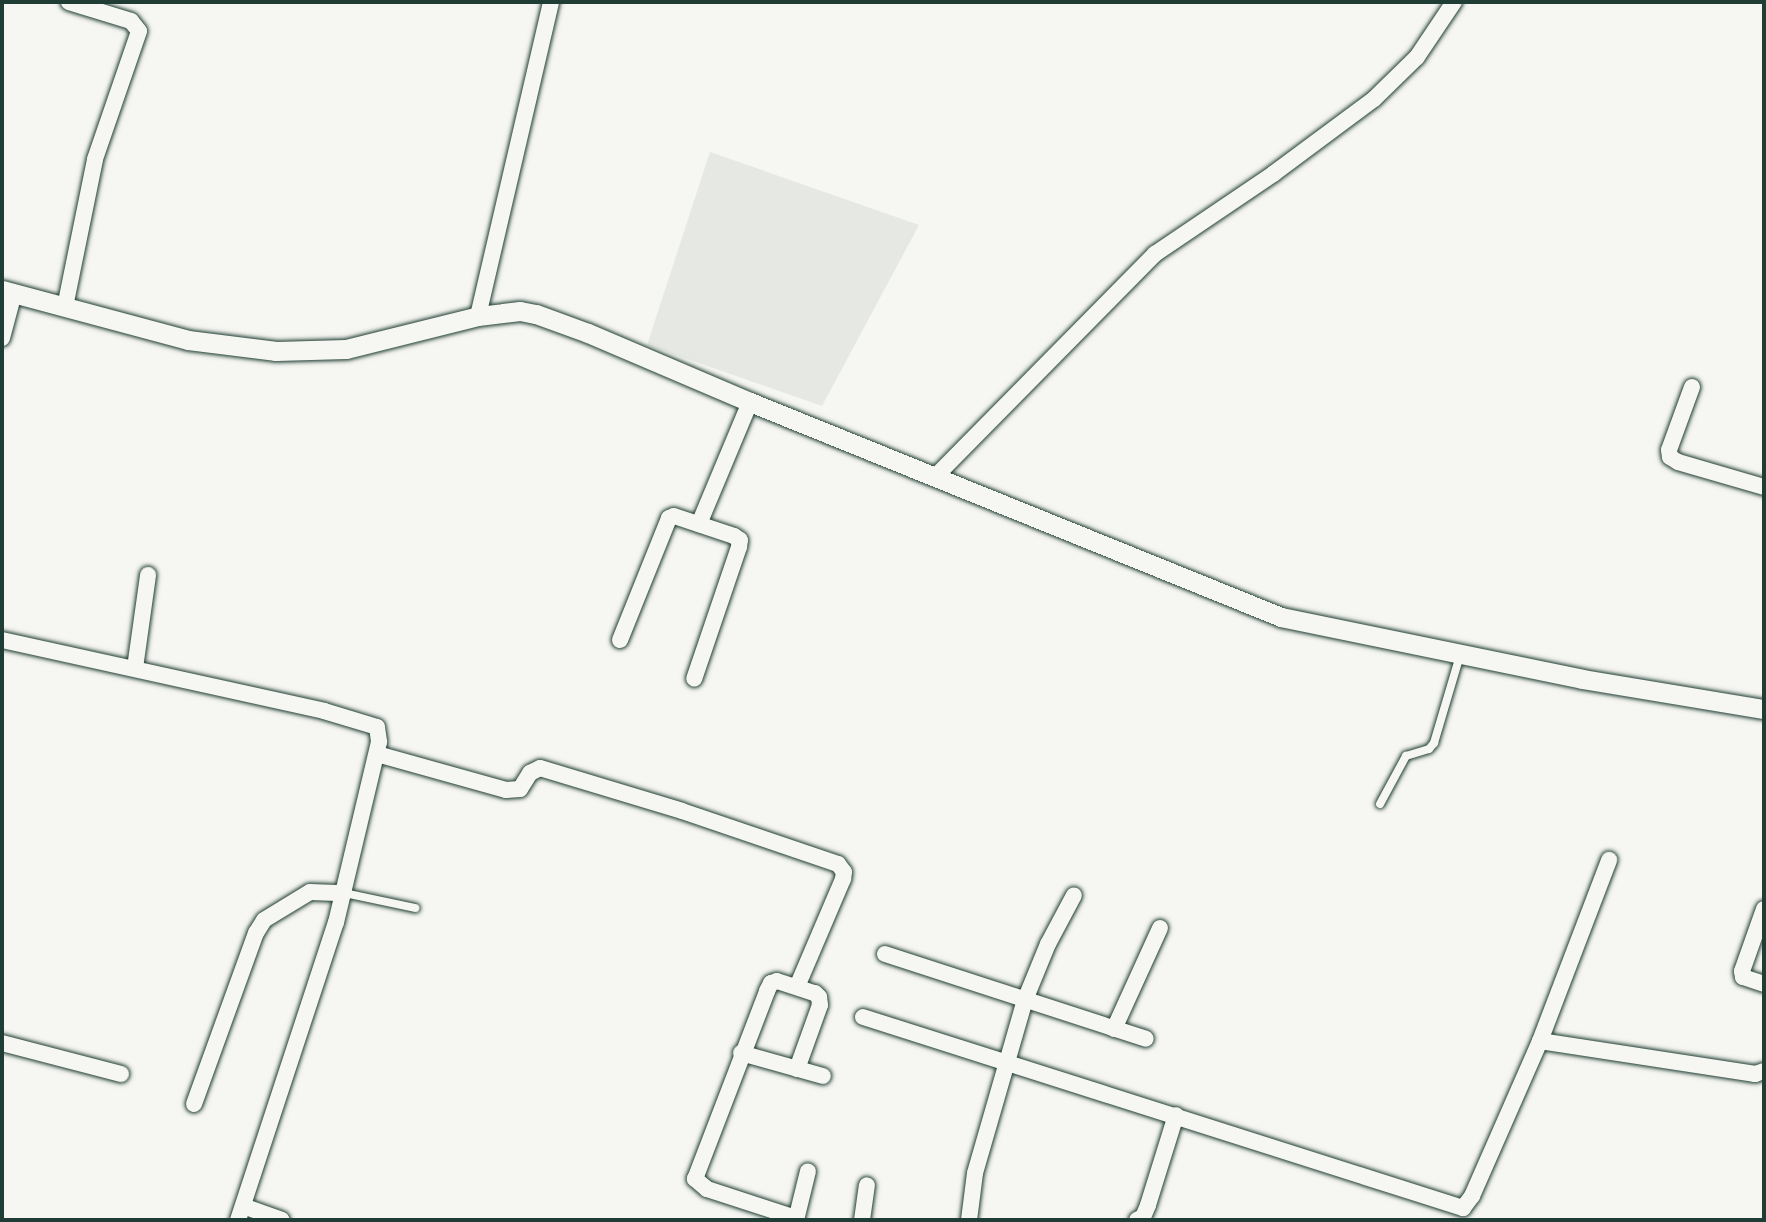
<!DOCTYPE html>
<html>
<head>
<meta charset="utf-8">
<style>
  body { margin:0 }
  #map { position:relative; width:1766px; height:1222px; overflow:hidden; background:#f6f6f2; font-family:Dekko,sans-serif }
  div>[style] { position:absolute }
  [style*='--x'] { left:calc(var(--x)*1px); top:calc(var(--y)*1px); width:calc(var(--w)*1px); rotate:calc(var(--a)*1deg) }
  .built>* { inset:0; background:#e6e8e4 }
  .roads { filter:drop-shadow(0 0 2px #1f3d34) drop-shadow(0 0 2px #1f3d34) }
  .service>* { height:8px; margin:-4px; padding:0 4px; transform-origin:4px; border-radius:4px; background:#f6f6f2 }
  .minor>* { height:16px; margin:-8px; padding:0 8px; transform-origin:8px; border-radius:8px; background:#f6f6f2 }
  .tertiary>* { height:19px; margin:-9.5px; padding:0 9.5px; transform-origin:9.5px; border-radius:9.5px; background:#f6f6f2 }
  span { translate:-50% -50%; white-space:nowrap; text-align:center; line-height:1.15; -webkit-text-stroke:5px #f6f6f2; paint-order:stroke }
  .frame { position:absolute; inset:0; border:4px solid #1f3d34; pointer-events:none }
</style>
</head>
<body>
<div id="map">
  <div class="built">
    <div style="clip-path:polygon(710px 152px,919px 225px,822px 406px,647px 345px)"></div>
  </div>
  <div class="roads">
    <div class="service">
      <div style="--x:1380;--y:804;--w:55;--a:-61.6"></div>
      <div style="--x:1406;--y:756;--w:24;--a:-17"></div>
      <div style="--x:1429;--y:749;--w:8;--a:-50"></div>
      <div style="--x:1434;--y:743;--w:92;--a:-73.5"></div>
      <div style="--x:344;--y:893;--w:73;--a:11.9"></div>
    </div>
    <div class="minor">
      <div style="--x:65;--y:307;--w:151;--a:-78.5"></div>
      <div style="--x:95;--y:159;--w:135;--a:-71"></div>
      <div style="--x:139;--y:31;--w:13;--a:-129"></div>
      <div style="--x:131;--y:21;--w:65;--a:-163"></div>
      <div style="--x:478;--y:316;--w:322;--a:-76.9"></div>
      <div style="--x:2;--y:338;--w:47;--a:-75.1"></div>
      <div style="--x:1692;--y:387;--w:67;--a:110.1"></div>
      <div style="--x:1669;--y:450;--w:7;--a:82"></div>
      <div style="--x:1670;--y:457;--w:9;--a:32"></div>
      <div style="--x:1678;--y:462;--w:90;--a:16.2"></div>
      <div style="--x:936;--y:476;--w:312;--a:-45.4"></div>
      <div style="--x:1155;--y:254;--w:143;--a:-34.1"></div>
      <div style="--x:1273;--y:174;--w:126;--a:-36.6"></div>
      <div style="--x:1374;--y:99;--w:60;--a:-44.3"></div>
      <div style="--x:1417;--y:57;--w:66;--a:-56.1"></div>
      <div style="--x:699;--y:524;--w:132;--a:-67.3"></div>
      <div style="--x:2;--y:640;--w:330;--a:12.4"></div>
      <div style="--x:324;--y:711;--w:55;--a:16.8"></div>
      <div style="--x:377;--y:727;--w:15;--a:82"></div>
      <div style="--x:379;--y:742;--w:185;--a:103.4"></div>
      <div style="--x:336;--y:922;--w:314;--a:108.2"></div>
      <div style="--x:620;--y:640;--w:131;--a:-68.1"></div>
      <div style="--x:669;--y:518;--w:5;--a:-22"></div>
      <div style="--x:674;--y:516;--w:63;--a:18.4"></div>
      <div style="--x:734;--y:536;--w:7;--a:34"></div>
      <div style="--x:740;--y:540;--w:7;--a:98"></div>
      <div style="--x:739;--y:547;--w:139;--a:108.8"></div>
      <div style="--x:135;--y:668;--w:94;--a:-82"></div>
      <div style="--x:377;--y:754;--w:134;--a:15.6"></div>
      <div style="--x:506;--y:790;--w:14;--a:-4"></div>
      <div style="--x:520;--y:789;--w:19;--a:-58"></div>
      <div style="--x:530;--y:773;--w:11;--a:-27"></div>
      <div style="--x:540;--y:768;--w:148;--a:16.8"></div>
      <div style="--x:682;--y:811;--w:165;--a:18.8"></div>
      <div style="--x:838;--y:864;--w:10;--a:53"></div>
      <div style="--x:844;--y:872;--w:7;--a:98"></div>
      <div style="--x:843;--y:879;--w:117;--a:113.1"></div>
      <div style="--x:1764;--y:909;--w:66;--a:109.5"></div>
      <div style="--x:1742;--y:971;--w:6;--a:81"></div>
      <div style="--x:1743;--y:977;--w:22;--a:18"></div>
      <div style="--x:885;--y:954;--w:274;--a:18"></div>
      <div style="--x:863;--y:1017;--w:630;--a:17.66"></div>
      <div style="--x:1463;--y:1208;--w:15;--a:-53"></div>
      <div style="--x:1472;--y:1196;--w:169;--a:-66.3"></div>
      <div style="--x:1540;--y:1041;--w:194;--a:-69.1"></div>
      <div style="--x:1114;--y:1029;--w:111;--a:-65.5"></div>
      <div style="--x:1540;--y:1041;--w:218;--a:8.7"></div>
      <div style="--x:1755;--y:1074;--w:9;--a:-18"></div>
      <div style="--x:2;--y:1043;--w:123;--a:14.6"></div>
      <div style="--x:741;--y:1053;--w:85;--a:15.7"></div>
      <div style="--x:194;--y:1104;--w:182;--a:-70.1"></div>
      <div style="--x:256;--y:933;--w:15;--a:-58"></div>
      <div style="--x:264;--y:920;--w:54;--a:-31.3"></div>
      <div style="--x:310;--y:892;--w:34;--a:2"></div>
      <div style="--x:243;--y:1206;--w:41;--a:19.7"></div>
      <div style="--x:796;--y:1218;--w:94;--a:-162"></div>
      <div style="--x:707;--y:1189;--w:16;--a:-140"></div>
      <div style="--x:695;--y:1179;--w:201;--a:-69"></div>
      <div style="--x:767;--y:991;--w:9;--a:-63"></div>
      <div style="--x:771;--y:983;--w:6;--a:-18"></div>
      <div style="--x:777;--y:981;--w:40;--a:18"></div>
      <div style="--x:815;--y:993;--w:6;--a:45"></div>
      <div style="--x:819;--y:997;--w:8;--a:83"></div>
      <div style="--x:820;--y:1005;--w:68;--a:109.8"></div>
      <div style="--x:796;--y:1220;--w:50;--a:-76.2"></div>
      <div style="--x:862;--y:1220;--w:35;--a:-82"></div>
      <div style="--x:969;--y:1220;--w:47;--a:-82.7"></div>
      <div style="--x:975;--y:1173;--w:180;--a:-73.9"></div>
      <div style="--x:1025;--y:1000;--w:61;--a:-67.7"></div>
      <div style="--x:1048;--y:944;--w:55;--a:-62"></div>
      <div style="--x:1137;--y:1220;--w:7;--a:-27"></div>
      <div style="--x:1143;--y:1217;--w:13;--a:-67"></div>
      <div style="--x:1148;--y:1205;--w:94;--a:-72.7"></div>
    </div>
    <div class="tertiary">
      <div style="--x:2;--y:290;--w:193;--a:15"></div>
      <div style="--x:188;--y:340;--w:89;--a:7.1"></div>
      <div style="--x:276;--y:351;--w:70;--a:-1.6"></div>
      <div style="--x:346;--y:349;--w:136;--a:-14"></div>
      <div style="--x:478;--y:316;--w:42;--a:-6.8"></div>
      <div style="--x:520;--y:311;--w:16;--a:11"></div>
      <div style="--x:536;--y:314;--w:55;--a:20.1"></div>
      <div style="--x:588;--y:333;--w:176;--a:23.1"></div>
      <div style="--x:750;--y:402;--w:573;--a:22.04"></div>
      <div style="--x:1281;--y:617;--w:307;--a:11.6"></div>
      <div style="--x:1582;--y:679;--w:184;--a:9.4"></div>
    </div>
  </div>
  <div class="frame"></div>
</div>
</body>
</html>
